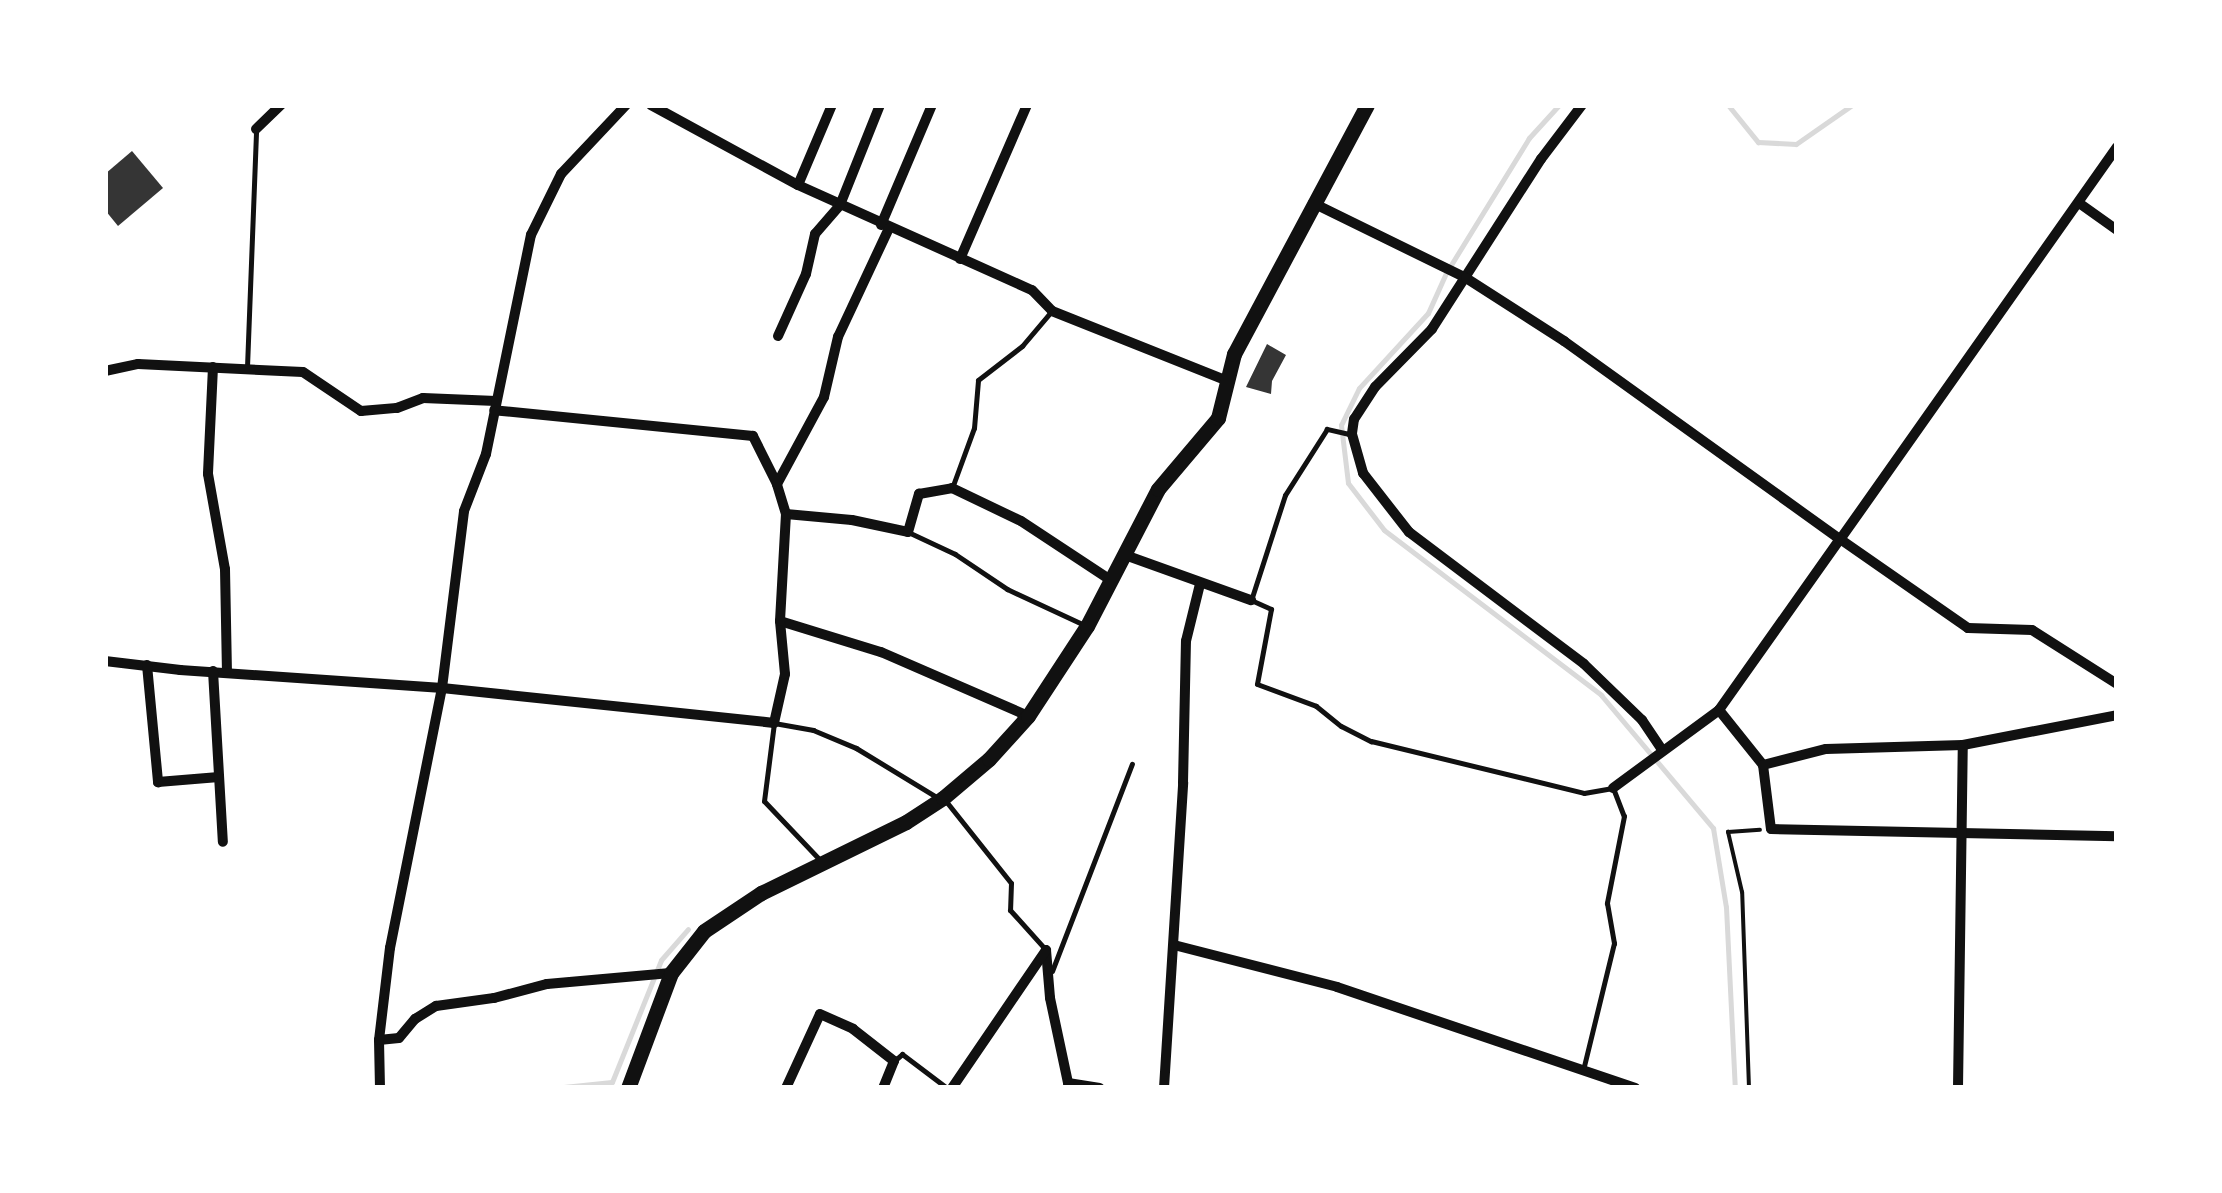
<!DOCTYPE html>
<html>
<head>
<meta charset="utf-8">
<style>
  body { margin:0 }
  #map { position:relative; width:2222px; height:1193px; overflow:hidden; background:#fff; font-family:"PT Sans Narrow",sans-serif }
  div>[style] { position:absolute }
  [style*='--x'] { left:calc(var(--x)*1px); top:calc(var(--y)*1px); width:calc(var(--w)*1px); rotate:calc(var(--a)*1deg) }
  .stream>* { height:5px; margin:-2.5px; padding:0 2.5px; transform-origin:2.5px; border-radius:2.5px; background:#d9d9d9 }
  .building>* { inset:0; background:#353535 }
  .path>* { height:4px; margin:-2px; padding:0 2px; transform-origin:2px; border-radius:2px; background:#111 }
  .service>* { height:5px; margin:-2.5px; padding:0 2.5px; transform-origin:2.5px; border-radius:2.5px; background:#111 }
  .minor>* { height:10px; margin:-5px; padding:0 5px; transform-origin:5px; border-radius:5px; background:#111 }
  .secondary>* { height:15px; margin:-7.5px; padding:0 7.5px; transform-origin:7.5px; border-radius:7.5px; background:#111 }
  span { translate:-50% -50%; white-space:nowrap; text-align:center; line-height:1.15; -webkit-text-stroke:8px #fff; paint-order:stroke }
  .frame { position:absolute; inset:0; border:108px solid #fff; pointer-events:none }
</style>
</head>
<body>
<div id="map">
  <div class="stream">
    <div style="--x:1559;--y:105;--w:45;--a:132.3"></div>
    <div style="--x:1529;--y:138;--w:158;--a:121.6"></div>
    <div style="--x:1446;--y:273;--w:44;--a:114.2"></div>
    <div style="--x:1428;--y:313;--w:102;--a:132.6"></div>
    <div style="--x:1359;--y:388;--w:41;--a:115.9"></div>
    <div style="--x:1341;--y:425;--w:58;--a:83.1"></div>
    <div style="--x:1348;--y:483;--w:59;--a:52.5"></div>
    <div style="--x:1384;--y:530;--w:273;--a:37.2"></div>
    <div style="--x:1601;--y:695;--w:174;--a:49.9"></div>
    <div style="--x:1713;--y:828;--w:80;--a:80.7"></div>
    <div style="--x:1726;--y:907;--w:181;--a:87.2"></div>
    <div style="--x:1728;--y:105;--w:48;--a:51"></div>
    <div style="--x:1758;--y:142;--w:38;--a:3"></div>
    <div style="--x:1796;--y:144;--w:68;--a:-34.9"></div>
    <div style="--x:554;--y:1088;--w:58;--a:-5.9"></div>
    <div style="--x:612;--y:1082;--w:131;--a:-68.1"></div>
    <div style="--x:661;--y:960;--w:41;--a:-48.9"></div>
  </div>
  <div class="building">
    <div style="clip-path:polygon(132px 151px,163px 188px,118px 226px,105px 210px,105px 174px)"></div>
    <div style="clip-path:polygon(1267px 344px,1286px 355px,1272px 381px,1271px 394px,1246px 387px)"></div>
  </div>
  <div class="path">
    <div style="--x:1749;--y:1088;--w:196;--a:-92"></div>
    <div style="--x:1742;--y:892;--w:62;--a:-103.1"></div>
    <div style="--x:1728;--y:832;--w:32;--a:-4"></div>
  </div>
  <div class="service">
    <div style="--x:247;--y:367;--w:238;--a:-87.8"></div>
    <div style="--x:1349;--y:434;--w:23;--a:-167"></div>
    <div style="--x:1327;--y:429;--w:78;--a:122.5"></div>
    <div style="--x:1285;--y:495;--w:110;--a:107.9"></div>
    <div style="--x:1251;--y:600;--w:22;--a:24"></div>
    <div style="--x:1271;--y:609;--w:76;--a:100.6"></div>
    <div style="--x:1257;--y:684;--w:63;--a:20.4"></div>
    <div style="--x:1316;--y:706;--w:32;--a:39"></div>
    <div style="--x:1341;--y:726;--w:34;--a:27"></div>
    <div style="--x:1371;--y:741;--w:219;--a:13.7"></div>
    <div style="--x:1584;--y:793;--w:29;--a:-10"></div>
    <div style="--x:1613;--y:788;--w:30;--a:69"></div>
    <div style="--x:1624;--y:816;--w:89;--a:101.1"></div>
    <div style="--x:1607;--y:903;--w:41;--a:80.1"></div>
    <div style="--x:1614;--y:943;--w:131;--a:103.7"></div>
    <div style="--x:952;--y:488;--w:64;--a:-69.9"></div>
    <div style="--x:974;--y:428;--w:48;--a:-85.2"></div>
    <div style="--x:978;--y:380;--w:56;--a:-37.7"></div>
    <div style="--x:1022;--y:346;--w:43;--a:-49.7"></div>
    <div style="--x:908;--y:532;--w:52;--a:25.1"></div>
    <div style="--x:955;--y:554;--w:63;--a:33.9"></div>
    <div style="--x:1007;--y:589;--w:83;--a:25"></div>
    <div style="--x:945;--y:800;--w:106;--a:51.5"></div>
    <div style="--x:1011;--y:883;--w:27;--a:92"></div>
    <div style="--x:1010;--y:910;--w:54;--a:48"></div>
    <div style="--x:820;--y:860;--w:81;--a:-133.5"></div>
    <div style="--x:764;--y:801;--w:79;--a:-82.7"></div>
    <div style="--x:774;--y:723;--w:40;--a:10"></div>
    <div style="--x:813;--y:730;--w:47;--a:22.7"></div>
    <div style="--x:856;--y:748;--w:92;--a:31.3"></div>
    <div style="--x:1052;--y:971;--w:222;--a:-68.9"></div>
    <div style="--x:894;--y:1061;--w:11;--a:-41"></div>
    <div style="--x:902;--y:1054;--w:56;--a:37.1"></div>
  </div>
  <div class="minor">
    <div style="--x:651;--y:105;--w:167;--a:28.6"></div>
    <div style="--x:798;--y:185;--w:256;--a:24.2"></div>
    <div style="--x:1032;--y:290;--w:29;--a:46"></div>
    <div style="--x:1052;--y:311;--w:186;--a:21.7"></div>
    <div style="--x:1582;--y:105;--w:68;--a:127.2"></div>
    <div style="--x:1541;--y:159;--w:202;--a:122.7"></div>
    <div style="--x:1432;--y:329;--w:81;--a:134.5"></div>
    <div style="--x:1375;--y:387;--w:38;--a:123"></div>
    <div style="--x:1354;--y:419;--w:15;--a:98"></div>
    <div style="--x:1352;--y:434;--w:41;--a:74.2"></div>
    <div style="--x:1363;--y:473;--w:75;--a:52.1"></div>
    <div style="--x:1409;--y:532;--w:219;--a:37"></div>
    <div style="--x:1584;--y:664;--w:81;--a:44"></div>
    <div style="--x:1642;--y:720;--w:37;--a:56"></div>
    <div style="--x:256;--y:129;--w:35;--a:-44"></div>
    <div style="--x:2117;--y:147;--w:480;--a:125.2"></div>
    <div style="--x:1840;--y:539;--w:156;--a:34.8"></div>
    <div style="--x:1968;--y:628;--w:64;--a:1.8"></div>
    <div style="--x:2032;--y:630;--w:101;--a:32.4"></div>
    <div style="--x:798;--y:185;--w:87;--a:-67"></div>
    <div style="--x:1313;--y:203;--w:170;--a:26.1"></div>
    <div style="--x:1466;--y:278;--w:117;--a:32.7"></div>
    <div style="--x:1564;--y:341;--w:340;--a:35.7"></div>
    <div style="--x:1840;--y:539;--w:209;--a:125.3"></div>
    <div style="--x:1719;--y:710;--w:70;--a:51.3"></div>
    <div style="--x:1763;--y:765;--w:64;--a:82.9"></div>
    <div style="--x:1771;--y:829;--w:346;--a:1.2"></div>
    <div style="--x:2079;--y:203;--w:47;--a:35.4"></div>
    <div style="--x:881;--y:225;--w:130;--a:-67"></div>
    <div style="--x:960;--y:259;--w:168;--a:-66.5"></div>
    <div style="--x:778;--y:336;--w:68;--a:-65.7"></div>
    <div style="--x:806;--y:274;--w:41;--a:-77.3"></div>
    <div style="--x:815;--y:234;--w:38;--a:-49"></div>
    <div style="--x:840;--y:205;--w:108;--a:-68.2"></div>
    <div style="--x:213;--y:367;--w:107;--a:92.7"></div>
    <div style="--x:208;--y:474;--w:97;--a:79.9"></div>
    <div style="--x:225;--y:569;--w:103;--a:88.9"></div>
    <div style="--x:105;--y:371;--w:34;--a:-12"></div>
    <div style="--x:138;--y:364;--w:165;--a:2.8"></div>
    <div style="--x:303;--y:372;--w:70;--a:33.9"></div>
    <div style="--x:361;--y:411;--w:36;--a:-5"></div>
    <div style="--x:397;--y:408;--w:28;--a:-21"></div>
    <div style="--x:423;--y:398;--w:73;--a:2.4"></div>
    <div style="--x:777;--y:484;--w:99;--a:-61.6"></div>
    <div style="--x:824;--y:397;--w:62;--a:-76.9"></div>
    <div style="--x:838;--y:337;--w:120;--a:-64.9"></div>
    <div style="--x:786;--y:514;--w:66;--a:5.2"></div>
    <div style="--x:852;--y:520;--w:57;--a:12.1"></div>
    <div style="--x:908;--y:532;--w:40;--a:-74"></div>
    <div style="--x:919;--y:494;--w:34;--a:-10"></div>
    <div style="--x:952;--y:488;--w:76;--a:25.6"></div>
    <div style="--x:1021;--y:521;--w:109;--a:33.4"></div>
    <div style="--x:1125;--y:555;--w:134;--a:19.7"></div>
    <div style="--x:780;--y:621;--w:106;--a:17.1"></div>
    <div style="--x:881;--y:652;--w:160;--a:23.5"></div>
    <div style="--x:105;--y:661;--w:76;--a:6.8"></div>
    <div style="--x:180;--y:670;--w:263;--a:3.9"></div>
    <div style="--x:442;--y:688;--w:334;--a:6"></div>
    <div style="--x:774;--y:723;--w:50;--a:-77.3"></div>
    <div style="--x:785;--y:674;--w:53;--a:-95.4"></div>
    <div style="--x:780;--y:621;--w:107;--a:-86.8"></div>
    <div style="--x:786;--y:514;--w:31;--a:-107"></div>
    <div style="--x:777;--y:484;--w:54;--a:-116.6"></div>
    <div style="--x:753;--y:436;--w:260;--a:-174.3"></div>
    <div style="--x:147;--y:665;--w:118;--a:84.6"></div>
    <div style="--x:158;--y:782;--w:61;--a:-4.7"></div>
    <div style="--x:213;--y:671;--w:171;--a:86.7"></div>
    <div style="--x:1763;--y:765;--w:65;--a:-14.3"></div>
    <div style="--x:1826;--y:749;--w:137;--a:-1.7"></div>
    <div style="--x:1963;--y:745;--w:157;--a:-11"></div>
    <div style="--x:1613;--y:788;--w:132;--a:-36.3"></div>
    <div style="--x:1174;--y:945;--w:168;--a:14.4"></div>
    <div style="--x:1337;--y:987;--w:315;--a:18.7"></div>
    <div style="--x:1046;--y:950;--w:48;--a:85.2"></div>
    <div style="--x:1050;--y:998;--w:87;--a:78"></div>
    <div style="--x:1068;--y:1083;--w:32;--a:9"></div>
    <div style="--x:379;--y:1040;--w:20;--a:-6"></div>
    <div style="--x:399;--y:1038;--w:25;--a:-50"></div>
    <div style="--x:415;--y:1019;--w:25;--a:-32"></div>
    <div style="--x:436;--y:1006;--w:59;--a:-7.9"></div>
    <div style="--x:494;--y:998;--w:55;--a:-14.8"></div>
    <div style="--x:547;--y:984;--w:124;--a:-5.1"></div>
    <div style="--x:380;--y:1088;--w:48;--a:-91.2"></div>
    <div style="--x:379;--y:1040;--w:93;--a:-83.2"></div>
    <div style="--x:390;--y:948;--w:265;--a:-78.7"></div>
    <div style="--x:442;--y:688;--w:178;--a:-82.9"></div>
    <div style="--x:464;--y:511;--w:61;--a:-68.9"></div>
    <div style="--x:486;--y:454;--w:224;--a:-78.4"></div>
    <div style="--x:531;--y:235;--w:68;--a:-63.8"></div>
    <div style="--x:561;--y:174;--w:95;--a:-46.7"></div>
    <div style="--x:786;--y:1088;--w:81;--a:-65.3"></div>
    <div style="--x:820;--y:1014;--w:36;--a:24"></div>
    <div style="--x:853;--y:1029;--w:52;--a:38"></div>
    <div style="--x:894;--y:1061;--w:29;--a:112"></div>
    <div style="--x:952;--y:1088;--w:167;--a:-55.7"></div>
    <div style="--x:1164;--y:1088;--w:306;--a:-86.4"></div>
    <div style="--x:1183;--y:783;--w:142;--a:-88.8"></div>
    <div style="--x:1186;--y:641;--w:59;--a:-76.2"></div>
    <div style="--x:1958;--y:1088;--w:343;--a:-89.2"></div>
  </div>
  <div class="secondary">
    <div style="--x:628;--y:1088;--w:123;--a:-69.5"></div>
    <div style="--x:671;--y:973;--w:53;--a:-51.8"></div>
    <div style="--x:704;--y:931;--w:69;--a:-33.7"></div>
    <div style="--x:761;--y:893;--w:161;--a:-26.1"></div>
    <div style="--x:906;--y:822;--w:44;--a:-33"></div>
    <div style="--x:943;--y:798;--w:60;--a:-40.3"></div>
    <div style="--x:989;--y:759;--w:58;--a:-47.8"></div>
    <div style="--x:1028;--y:716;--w:108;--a:-56.8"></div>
    <div style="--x:1087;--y:626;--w:154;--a:-62.6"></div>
    <div style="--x:1158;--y:489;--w:93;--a:-49.8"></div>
    <div style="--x:1218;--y:418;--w:66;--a:-76"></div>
    <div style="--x:1234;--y:354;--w:282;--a:-61.9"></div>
  </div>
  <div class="frame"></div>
</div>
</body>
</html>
